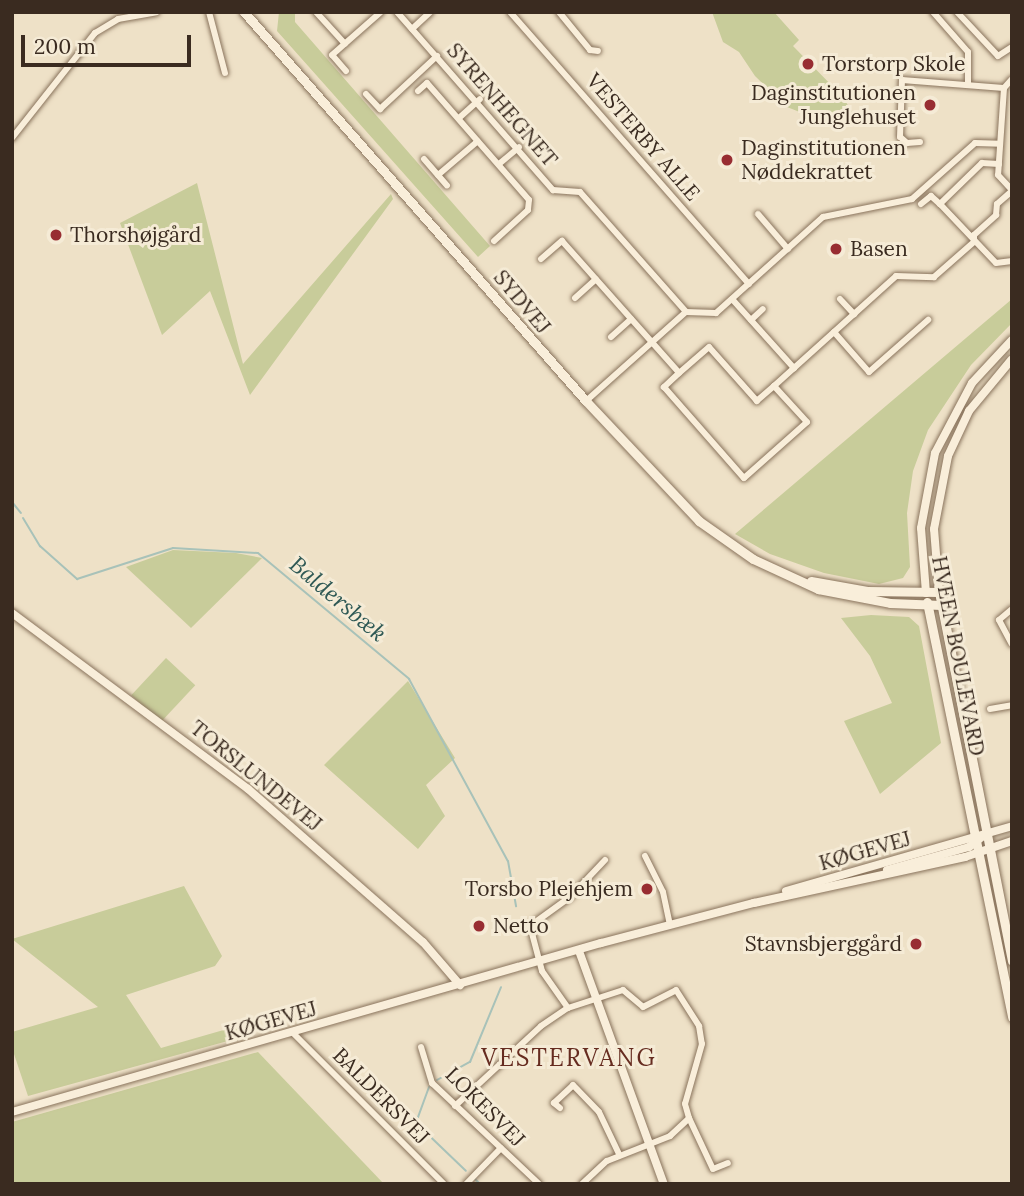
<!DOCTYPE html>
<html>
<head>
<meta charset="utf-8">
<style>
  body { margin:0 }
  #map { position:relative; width:1024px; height:1196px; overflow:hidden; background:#eee1c7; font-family:Lora,serif }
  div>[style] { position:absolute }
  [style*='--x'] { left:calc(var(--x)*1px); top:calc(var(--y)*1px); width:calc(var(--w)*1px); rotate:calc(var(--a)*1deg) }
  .green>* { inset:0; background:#c8cc9a; transform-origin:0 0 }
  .stream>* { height:2px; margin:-1px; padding:0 1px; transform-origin:1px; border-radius:1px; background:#a8c2b9 }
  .roads { filter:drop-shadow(0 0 2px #89735c) drop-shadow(0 0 2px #89735c) }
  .minor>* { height:6px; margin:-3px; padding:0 3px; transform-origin:3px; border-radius:3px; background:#f9eeda }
  .tertiary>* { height:8px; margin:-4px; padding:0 4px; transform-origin:4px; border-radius:4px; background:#f9eeda }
  .secondary>* { height:9px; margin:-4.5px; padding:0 4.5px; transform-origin:4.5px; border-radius:4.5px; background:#f9eeda }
  .dots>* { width:19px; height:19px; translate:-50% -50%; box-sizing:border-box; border:4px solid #f5ebd6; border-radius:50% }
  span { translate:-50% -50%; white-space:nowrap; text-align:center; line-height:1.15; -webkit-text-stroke:6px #f5ebd6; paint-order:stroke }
  .poi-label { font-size:21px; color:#3a2b20 }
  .left { translate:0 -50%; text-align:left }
  .right { translate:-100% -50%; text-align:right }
  .street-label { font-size:21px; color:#3a2b20 }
  .water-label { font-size:23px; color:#2f5955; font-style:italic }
  .quarter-label { font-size:24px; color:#662c20; letter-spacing:2px }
  .frame { position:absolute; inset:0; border:14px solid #3a2b20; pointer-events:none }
  .scale { position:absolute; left:21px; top:35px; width:170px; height:32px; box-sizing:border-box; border:4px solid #3a2b20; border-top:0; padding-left:9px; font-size:21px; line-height:24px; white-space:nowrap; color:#3a2b20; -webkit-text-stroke:5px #f5ebd6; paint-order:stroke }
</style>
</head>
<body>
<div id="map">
  <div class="green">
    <div style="clip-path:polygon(279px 12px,295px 12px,295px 22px,490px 246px,478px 257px,277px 31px)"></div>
    <div style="clip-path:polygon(712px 12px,774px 12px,799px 40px,793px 46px,843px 97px,856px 119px,830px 124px,787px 107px,755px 76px,739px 52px,723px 42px)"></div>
    <div style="clip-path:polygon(197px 183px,243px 364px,391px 194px,393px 199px,250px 395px,210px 291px,162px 335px,120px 223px)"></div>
    <div style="clip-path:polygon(1012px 299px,1012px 323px,971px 365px,928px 430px,913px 471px,907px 513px,910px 567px,903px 578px,879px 584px,824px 573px,770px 554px,735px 534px)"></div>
    <div style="clip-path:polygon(173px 550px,236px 553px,262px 558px,191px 628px,126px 567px)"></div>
    <div style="clip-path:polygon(871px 615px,909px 617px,919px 626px,941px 743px,880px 794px,844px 721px,892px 703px,870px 656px,841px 618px)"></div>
    <div style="left:166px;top:658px;width:40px;height:51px;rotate:43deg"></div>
    <div style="clip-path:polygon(408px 681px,455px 758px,426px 785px,445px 816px,418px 849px,324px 765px)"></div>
    <div style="clip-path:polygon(184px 886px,222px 956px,215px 966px,126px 995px,161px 1048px,234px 1027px,246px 1036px,28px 1096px,12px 1048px,12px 1032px,98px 1007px,12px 939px)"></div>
    <div style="clip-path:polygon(258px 1052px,384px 1184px,12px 1184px,12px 1122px)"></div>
  </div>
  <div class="stream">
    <div style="--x:12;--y:502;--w:14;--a:51"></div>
    <div style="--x:23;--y:518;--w:33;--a:59"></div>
    <div style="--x:40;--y:546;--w:50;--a:41.7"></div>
    <div style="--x:77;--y:579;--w:101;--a:-17.9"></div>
    <div style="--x:173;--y:548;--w:85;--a:3.4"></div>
    <div style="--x:258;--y:553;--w:197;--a:39.8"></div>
    <div style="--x:409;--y:679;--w:207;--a:61.5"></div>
    <div style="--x:508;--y:861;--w:46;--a:79.9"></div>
    <div style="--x:437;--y:1080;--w:38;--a:-29"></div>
    <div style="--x:470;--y:1062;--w:81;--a:-67.5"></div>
    <div style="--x:429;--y:1087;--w:38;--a:110"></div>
    <div style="--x:416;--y:1123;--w:69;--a:43.8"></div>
    <div style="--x:475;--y:1179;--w:7;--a:45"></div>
  </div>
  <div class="roads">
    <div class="minor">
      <div style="--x:209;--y:12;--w:63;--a:75.3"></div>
      <div style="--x:316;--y:12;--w:43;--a:47.8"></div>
      <div style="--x:397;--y:12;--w:237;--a:48.8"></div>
      <div style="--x:553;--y:190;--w:27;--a:4"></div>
      <div style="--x:580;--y:192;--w:160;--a:48.5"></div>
      <div style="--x:510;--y:12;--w:362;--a:48.7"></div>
      <div style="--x:559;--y:12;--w:49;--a:50.8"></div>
      <div style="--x:590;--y:50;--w:8;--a:7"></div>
      <div style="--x:933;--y:12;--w:53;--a:48.8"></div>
      <div style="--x:968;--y:52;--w:33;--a:90"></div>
      <div style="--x:957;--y:12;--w:60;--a:47"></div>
      <div style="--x:998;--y:56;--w:17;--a:-33"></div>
      <div style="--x:412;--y:29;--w:25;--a:-43"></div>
      <div style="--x:346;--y:71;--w:21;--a:-131"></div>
      <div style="--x:332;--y:55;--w:65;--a:-41.3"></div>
      <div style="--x:1004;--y:88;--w:87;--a:93.9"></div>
      <div style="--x:998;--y:175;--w:21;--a:47"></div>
      <div style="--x:418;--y:91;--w:12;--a:-42"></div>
      <div style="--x:427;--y:83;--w:155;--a:48.9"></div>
      <div style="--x:529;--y:200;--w:10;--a:96"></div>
      <div style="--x:528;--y:210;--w:46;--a:137.6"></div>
      <div style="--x:366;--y:94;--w:21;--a:47"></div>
      <div style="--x:380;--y:109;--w:78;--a:-42.9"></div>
      <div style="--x:459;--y:118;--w:28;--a:-42"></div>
      <div style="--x:12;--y:138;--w:134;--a:-51.7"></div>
      <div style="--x:95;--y:33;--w:27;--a:-31"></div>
      <div style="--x:118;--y:19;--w:39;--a:-10"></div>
      <div style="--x:920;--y:142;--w:13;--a:176"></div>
      <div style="--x:907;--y:143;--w:9;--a:-139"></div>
      <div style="--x:900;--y:137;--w:57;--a:-88"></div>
      <div style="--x:902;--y:80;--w:102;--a:4.5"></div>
      <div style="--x:1004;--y:88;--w:12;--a:-48"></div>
      <div style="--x:424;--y:159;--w:35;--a:49"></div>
      <div style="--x:499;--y:164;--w:26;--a:-40"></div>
      <div style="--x:999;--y:164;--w:17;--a:-177"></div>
      <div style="--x:982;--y:163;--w:59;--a:135.7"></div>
      <div style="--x:940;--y:204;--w:81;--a:46.5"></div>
      <div style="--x:996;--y:263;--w:16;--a:-7"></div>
      <div style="--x:438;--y:175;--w:52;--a:-40.4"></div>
      <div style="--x:921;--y:204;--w:13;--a:-39"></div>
      <div style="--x:931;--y:196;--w:12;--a:42"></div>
      <div style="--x:758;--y:214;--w:46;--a:49.4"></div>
      <div style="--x:541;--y:259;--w:28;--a:-41"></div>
      <div style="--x:562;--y:241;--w:176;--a:48.4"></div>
      <div style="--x:679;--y:373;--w:21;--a:137"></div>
      <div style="--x:664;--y:387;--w:121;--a:48.7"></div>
      <div style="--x:744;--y:478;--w:84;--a:-41.6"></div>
      <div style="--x:807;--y:422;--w:49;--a:-132.5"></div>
      <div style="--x:774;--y:386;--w:23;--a:139"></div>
      <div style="--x:757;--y:401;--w:72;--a:-131.6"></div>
      <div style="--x:709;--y:347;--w:40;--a:139"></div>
      <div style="--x:575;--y:298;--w:28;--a:-42"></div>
      <div style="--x:732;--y:299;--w:93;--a:48.1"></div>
      <div style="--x:840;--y:299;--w:21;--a:47"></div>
      <div style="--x:751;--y:320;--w:16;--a:-43"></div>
      <div style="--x:834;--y:332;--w:53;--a:48.8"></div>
      <div style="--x:869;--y:372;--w:79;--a:-41.4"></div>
      <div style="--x:611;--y:337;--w:27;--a:-42"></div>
      <div style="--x:774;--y:386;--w:164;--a:-42"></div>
      <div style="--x:896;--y:276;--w:38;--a:2"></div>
      <div style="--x:934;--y:277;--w:53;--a:-41.2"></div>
      <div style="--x:974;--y:242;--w:7;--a:-90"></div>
      <div style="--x:974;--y:235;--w:30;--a:-42"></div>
      <div style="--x:996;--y:215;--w:11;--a:-85"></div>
      <div style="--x:997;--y:204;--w:20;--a:-41"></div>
      <div style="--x:586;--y:401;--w:134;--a:-41.7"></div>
      <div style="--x:686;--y:312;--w:30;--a:2"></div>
      <div style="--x:716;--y:313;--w:144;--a:-41.9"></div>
      <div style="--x:823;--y:217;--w:91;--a:-11.4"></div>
      <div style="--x:912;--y:199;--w:84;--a:-41.6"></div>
      <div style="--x:975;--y:143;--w:25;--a:2"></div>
      <div style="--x:1012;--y:609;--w:17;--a:140"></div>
      <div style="--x:999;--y:620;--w:27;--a:62"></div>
      <div style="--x:990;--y:709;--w:22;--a:-10"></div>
      <div style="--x:645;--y:856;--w:40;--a:63.4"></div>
      <div style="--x:663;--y:892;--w:34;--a:78"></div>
      <div style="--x:568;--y:1008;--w:45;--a:-125.1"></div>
      <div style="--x:542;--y:971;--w:47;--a:-104.9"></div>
      <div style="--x:530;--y:926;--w:49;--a:-35.9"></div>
      <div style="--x:570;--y:897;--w:51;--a:-46.6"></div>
      <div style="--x:293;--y:1033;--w:214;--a:45"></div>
      <div style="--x:421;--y:1047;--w:38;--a:73"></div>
      <div style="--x:432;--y:1083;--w:147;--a:43.3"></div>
      <div style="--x:455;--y:1106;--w:117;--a:-42.9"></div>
      <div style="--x:541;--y:1026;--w:32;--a:-34"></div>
      <div style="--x:568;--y:1008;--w:58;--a:-18.1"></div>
      <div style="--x:623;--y:990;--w:26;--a:40"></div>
      <div style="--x:643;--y:1007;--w:37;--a:-27"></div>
      <div style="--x:676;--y:990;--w:43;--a:57.4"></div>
      <div style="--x:699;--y:1026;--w:18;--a:81"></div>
      <div style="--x:702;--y:1044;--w:62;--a:105.8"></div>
      <div style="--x:685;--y:1104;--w:15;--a:74"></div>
      <div style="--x:689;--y:1118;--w:56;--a:64.8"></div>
      <div style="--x:713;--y:1169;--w:16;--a:-22"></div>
      <div style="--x:560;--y:1108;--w:8;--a:-140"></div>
      <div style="--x:554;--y:1103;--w:26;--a:-43"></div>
      <div style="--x:573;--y:1085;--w:37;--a:46"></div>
      <div style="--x:599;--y:1112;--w:47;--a:64.5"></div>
      <div style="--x:466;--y:1184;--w:50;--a:-45.8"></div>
      <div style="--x:582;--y:1184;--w:34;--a:-43"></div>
      <div style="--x:607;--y:1161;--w:68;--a:-21.6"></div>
      <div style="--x:670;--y:1136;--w:26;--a:-43"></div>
    </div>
    <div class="tertiary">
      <div style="--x:939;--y:592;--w:63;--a:-94.5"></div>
      <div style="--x:934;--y:529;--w:74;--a:-79.1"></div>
      <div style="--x:948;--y:456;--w:50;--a:-65"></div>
      <div style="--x:969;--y:411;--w:67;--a:-50.4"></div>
      <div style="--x:926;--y:593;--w:65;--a:-94.4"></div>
      <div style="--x:921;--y:528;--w:76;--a:-79.4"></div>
      <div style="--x:935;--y:453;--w:79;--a:-62.1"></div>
      <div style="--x:972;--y:383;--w:59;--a:-47.1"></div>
      <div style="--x:12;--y:613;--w:294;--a:36.7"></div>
      <div style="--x:248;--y:789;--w:232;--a:41.2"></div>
      <div style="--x:423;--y:942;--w:57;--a:49.3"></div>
      <div style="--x:887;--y:870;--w:85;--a:-15.7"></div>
      <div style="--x:969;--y:847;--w:23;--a:-38"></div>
      <div style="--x:786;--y:891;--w:235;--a:-16"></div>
      <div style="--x:579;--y:951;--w:248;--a:70"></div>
      <div style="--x:12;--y:1112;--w:613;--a:-16.01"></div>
      <div style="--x:601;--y:943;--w:158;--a:-14.7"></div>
      <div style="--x:754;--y:903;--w:216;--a:-12.3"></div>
      <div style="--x:965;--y:857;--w:50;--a:-18.8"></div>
    </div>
    <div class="secondary">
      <div style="--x:244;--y:12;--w:518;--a:48.68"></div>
      <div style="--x:586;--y:401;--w:165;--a:46.7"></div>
      <div style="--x:699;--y:521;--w:66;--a:35.1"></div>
      <div style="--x:753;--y:559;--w:72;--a:24.8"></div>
      <div style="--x:818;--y:589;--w:73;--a:11"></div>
      <div style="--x:890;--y:603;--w:51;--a:2.2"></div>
      <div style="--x:811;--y:581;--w:57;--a:10.1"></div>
      <div style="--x:867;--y:591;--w:72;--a:0.8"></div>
      <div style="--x:939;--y:592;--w:376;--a:78.8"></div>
      <div style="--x:927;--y:602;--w:424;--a:78.4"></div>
    </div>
  </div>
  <div class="dots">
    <div style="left:808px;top:64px;background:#982d32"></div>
    <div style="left:930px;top:105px;background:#982d32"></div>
    <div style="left:727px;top:160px;background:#982d32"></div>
    <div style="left:56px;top:235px;background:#982d32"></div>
    <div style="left:836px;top:249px;background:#982d32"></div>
    <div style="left:647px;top:889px;background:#982d32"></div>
    <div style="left:479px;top:926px;background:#982d32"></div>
    <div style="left:916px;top:944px;background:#982d32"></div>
  </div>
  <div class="poi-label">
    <span class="left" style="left:822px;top:64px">Torstorp Skole</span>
    <span class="right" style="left:916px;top:105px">Daginstitutionen<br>Junglehuset</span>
    <span class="left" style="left:741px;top:160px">Daginstitutionen<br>Nøddekrattet</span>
    <span class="left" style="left:70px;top:235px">Thorshøjgård</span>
    <span class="left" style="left:850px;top:249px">Basen</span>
    <span class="right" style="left:633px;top:889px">Torsbo Plejehjem</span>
    <span class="left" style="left:493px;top:926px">Netto</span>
    <span class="right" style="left:902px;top:944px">Stavnsbjerggård</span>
  </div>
  <div class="street-label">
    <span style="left:502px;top:105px;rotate:49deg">SYRENHEGNET</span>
    <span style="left:643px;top:137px;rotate:49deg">VESTERBY ALLE</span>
    <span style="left:522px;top:302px;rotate:50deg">SYDVEJ</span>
    <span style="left:958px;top:656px;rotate:79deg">HVEEN BOULEVARD</span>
    <span style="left:256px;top:776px;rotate:39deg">TORSLUNDEVEJ</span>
    <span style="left:865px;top:851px;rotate:-16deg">KØGEVEJ</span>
    <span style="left:271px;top:1021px;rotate:-16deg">KØGEVEJ</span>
    <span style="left:381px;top:1096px;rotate:45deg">BALDERSVEJ</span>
    <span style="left:485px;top:1107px;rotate:45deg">LOKESVEJ</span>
  </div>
  <div class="water-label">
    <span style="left:338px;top:599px;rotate:40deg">Baldersbæk</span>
  </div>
  <div class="quarter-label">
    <span style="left:569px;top:1058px">VESTERVANG</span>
  </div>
  <div class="frame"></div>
  <div class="scale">200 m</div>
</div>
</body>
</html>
